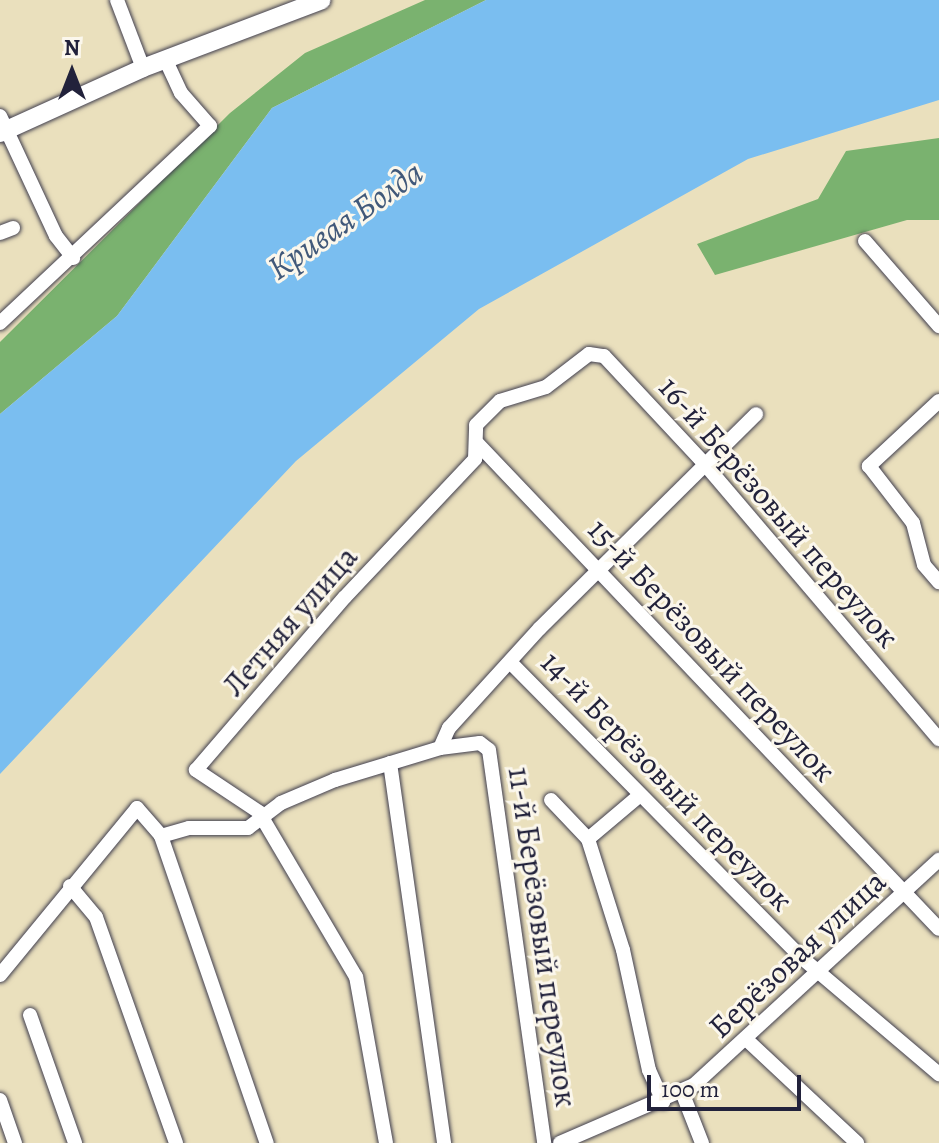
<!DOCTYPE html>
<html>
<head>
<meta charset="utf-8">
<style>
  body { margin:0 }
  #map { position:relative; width:939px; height:1143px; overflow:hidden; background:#eae0bd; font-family:Alegreya,serif }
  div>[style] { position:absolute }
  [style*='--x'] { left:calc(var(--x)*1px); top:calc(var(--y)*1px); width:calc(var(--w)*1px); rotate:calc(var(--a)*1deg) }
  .forest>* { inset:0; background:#7ab26f }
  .water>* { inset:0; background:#7abef0 }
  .roads { filter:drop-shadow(0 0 2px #403e4e) drop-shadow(0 0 2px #403e4e) }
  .minor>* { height:14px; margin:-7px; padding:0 7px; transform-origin:7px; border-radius:7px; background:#fff }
  .major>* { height:18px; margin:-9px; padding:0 9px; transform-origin:9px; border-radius:9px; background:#fff }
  span { translate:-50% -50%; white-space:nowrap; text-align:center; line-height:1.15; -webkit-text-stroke:6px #fbf7ec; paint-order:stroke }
  .street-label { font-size:32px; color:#22223b }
  .water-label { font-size:34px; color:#41597a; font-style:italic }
  .north { position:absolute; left:32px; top:32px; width:80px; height:80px; -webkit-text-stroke:6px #fbf7ec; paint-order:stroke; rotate:0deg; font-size:22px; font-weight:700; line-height:32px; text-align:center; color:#22223b }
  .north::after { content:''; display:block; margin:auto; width:28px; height:36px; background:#22223b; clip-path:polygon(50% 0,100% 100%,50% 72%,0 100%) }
  .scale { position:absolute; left:647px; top:1075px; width:154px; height:36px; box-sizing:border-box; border:4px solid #22223b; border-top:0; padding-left:10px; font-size:24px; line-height:28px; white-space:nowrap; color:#22223b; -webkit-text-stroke:6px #fbf7ec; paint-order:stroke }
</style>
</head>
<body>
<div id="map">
  <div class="forest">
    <div style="clip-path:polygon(425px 0,486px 0,272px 108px,117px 316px,0 414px,0 342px,230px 113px,305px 53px)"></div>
    <div style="clip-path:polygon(939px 138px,939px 220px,907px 220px,715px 275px,697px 244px,818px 199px,846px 151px)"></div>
  </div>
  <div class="water">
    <div style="clip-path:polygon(486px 0,939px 0,939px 100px,748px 159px,479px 309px,296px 461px,0 774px,0 414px,117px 316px,272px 108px)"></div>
  </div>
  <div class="roads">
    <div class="minor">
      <div style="--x:117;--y:0;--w:73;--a:69.1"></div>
      <div style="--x:0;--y:116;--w:132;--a:65"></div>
      <div style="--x:56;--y:236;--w:28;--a:52"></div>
      <div style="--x:0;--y:233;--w:14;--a:-21"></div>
      <div style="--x:865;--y:241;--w:113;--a:49"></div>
      <div style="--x:0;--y:323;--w:288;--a:-43.2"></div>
      <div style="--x:210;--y:126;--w:44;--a:-131.3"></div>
      <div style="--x:181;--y:93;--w:38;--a:-115"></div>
      <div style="--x:939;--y:401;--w:96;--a:137.1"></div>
      <div style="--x:869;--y:466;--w:72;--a:52.3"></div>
      <div style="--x:913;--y:523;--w:43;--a:75.3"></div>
      <div style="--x:924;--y:565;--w:23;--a:49"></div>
      <div style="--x:478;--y:444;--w:669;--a:46.45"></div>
      <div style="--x:510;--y:662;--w:416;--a:45.4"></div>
      <div style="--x:802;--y:958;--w:180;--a:40.3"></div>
      <div style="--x:440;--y:748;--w:22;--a:-66"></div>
      <div style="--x:449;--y:728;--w:135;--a:-47.7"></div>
      <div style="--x:540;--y:628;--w:304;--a:-44.7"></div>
      <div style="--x:390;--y:763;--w:384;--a:81.9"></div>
      <div style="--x:551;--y:800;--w:54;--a:46.5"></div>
      <div style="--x:588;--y:839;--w:116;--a:72.5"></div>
      <div style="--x:623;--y:950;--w:123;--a:77.8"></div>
      <div style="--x:649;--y:1070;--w:35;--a:66"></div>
      <div style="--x:161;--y:836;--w:325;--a:71"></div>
      <div style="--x:588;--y:839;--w:68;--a:-40.2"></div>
      <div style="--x:70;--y:886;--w:40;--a:50"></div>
      <div style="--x:96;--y:917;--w:240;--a:70.5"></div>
      <div style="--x:0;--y:975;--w:216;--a:-50.6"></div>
      <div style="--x:137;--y:808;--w:37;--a:49"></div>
      <div style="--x:161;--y:836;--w:29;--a:-16"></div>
      <div style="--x:189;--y:828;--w:59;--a:0"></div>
      <div style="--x:248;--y:828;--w:41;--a:-37.1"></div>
      <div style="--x:281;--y:803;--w:59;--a:-23.1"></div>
      <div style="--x:335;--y:780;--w:110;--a:-16.9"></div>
      <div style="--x:440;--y:748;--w:40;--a:-7.1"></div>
      <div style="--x:480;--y:743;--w:11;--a:38"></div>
      <div style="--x:489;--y:750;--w:397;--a:82"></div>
      <div style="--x:30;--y:1015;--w:136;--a:70.6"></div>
      <div style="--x:747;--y:1040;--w:151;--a:43.1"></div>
      <div style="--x:682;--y:1092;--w:55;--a:68.6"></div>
      <div style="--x:0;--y:1100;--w:46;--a:70.8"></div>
      <div style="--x:386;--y:1143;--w:169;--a:-100.2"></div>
      <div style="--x:356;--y:977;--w:191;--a:-120.5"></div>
      <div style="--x:259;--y:812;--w:76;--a:-146.3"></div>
      <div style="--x:196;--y:770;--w:228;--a:-49.3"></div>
      <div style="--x:345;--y:597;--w:190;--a:-46.7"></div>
      <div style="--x:475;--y:459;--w:34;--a:-88"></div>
      <div style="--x:476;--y:425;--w:34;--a:-45"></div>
      <div style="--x:500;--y:401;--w:48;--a:-16.9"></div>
      <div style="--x:546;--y:387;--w:54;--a:-37.5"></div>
      <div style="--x:589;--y:354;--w:15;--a:8"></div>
      <div style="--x:604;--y:356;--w:145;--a:47"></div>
      <div style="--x:703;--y:462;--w:364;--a:49.6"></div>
      <div style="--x:560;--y:1143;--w:146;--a:-23.4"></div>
      <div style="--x:694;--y:1085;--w:333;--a:-42.6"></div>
    </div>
    <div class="major">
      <div style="--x:0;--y:133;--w:157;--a:-24.4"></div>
      <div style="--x:143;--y:68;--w:191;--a:-20.8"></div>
    </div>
  </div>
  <div class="street-label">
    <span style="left:779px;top:512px;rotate:49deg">16-й Берёзовый переулок</span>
    <span style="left:290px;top:621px;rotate:-49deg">Летняя улица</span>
    <span style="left:712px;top:650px;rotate:47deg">15-й Берёзовый переулок</span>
    <span style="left:667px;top:781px;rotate:46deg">14-й Берёзовый переулок</span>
    <span style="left:543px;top:937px;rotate:82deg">11-й Берёзовый переулок</span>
    <span style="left:797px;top:954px;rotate:-43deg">Берёзовая улица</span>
  </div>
  <div class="water-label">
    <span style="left:345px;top:220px;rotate:-35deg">Кривая Болда</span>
  </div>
  <div class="north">N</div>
  <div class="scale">100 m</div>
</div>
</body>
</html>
